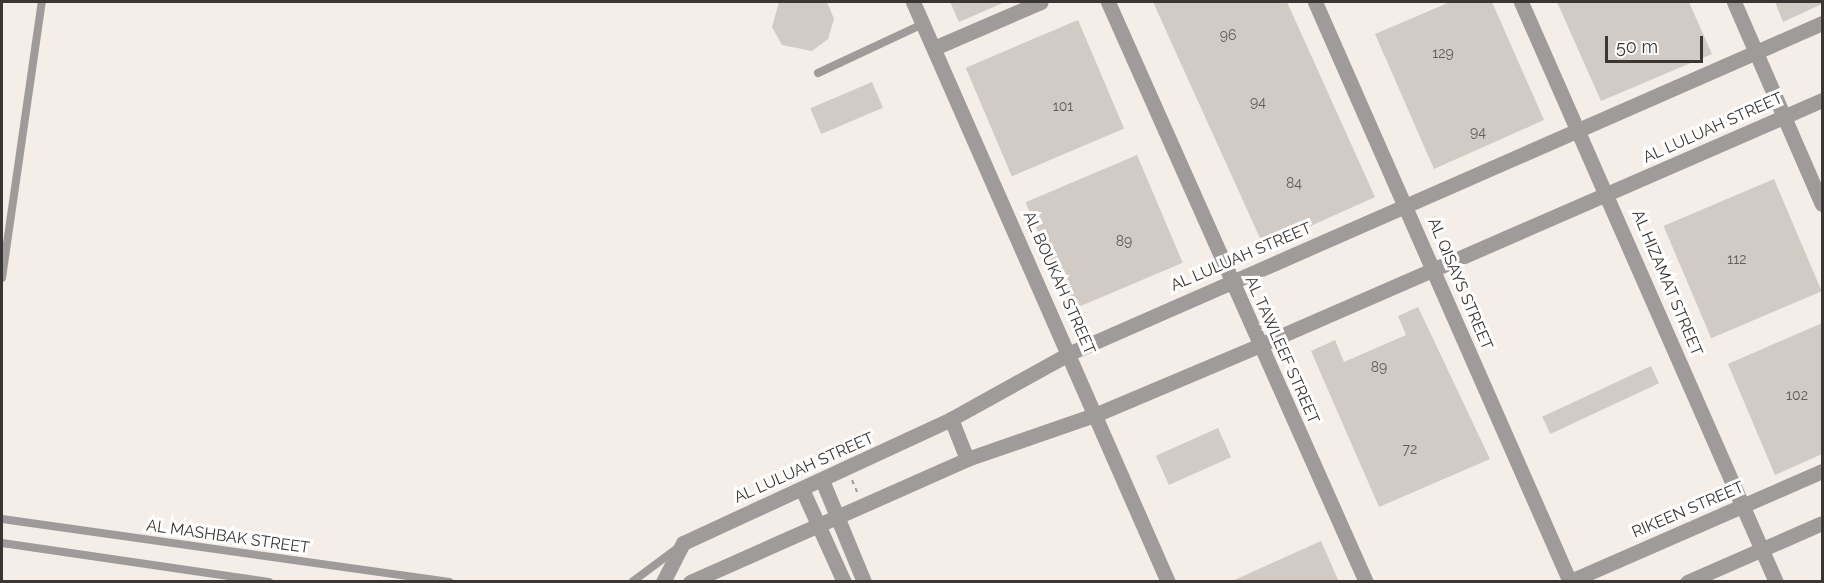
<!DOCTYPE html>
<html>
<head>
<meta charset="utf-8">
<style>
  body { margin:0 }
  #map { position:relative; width:1824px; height:583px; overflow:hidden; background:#f5ede7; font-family:Raleway,sans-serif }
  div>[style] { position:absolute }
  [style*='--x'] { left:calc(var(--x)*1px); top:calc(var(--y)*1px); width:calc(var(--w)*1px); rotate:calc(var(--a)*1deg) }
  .building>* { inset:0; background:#d2cbc5; transform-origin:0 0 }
  .path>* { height:2px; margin-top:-1px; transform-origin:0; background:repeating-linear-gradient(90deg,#a19b96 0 4.5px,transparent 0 9px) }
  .service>* { height:8px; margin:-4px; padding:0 4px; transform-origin:4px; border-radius:4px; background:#9f9b9a }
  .minor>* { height:15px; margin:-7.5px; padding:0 7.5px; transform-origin:7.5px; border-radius:7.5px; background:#9f9b9a }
  .tertiary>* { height:15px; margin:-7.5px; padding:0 7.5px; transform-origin:7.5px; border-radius:7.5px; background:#9f9b9a }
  span { translate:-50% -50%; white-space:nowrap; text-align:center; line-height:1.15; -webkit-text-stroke:6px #fff; paint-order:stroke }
  .number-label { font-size:14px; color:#5f5b58 }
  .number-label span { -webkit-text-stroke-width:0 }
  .street-label { font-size:16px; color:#393633 }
  .frame { position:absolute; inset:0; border:3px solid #393633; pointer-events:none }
  .scale { position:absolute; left:1605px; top:36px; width:98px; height:27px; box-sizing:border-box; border:3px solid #393633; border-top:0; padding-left:8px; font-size:18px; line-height:21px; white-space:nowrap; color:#393633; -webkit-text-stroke:4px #fff; paint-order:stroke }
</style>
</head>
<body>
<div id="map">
  <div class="building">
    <div style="clip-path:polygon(779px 2px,827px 2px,834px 19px,828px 39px,812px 51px,782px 45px,772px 27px)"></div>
    <div style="clip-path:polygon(950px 2px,1005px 2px,959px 22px)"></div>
    <div style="clip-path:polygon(1153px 2px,1287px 2px,1375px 197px,1264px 247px)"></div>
    <div style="clip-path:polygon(1450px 2px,1492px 2px,1544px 120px,1434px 169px,1375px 34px)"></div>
    <div style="clip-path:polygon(1557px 2px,1689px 2px,1712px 54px,1601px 101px)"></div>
    <div style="clip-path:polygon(1775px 2px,1822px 2px,1822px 4px,1783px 22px)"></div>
    <div style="left:1078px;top:20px;width:118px;height:122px;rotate:67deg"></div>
    <div style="left:872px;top:82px;width:28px;height:67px;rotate:67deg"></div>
    <div style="left:1137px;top:155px;width:117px;height:121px;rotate:67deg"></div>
    <div style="left:1774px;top:179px;width:122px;height:120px;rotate:67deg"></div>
    <div style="clip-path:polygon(1418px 307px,1490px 459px,1379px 507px,1311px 351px,1335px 340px,1344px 362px,1406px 335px,1398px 316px)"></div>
    <div style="clip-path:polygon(1822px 323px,1822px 454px,1775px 475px,1728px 364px)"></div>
    <div style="left:1651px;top:366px;width:19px;height:120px;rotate:65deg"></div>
    <div style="left:1218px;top:428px;width:32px;height:68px;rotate:66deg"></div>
    <div style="clip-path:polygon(1321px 541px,1339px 582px,1230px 582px)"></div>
  </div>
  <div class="path">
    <div style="--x:852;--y:480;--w:13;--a:67"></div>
  </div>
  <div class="service">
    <div style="--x:818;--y:73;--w:116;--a:-25"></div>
    <div style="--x:2;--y:278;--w:279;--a:-81.8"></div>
    <div style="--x:2;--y:519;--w:452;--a:8"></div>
    <div style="--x:2;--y:543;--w:270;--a:8.3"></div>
    <div style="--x:632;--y:582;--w:54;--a:-36.7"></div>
  </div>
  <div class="minor">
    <div style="--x:913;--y:2;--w:634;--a:66.27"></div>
    <div style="--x:1108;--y:2;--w:635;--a:66.02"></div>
    <div style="--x:1315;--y:2;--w:634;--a:66.27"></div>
    <div style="--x:1521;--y:2;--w:634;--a:66.27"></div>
    <div style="--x:1734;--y:2;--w:220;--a:66.5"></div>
    <div style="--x:934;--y:48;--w:116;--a:-23.3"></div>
    <div style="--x:822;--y:480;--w:110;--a:67.6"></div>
    <div style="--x:802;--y:489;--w:102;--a:65.7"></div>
    <div style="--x:1568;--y:582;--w:277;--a:-23.6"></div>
    <div style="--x:1687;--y:582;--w:147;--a:-23.6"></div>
  </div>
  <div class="tertiary">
    <div style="--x:951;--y:419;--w:43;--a:68.2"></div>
    <div style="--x:663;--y:582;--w:44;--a:-62.9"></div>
    <div style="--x:683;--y:543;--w:295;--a:-24.8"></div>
    <div style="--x:951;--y:419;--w:136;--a:-29"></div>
    <div style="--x:1070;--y:353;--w:821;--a:-23.69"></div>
    <div style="--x:690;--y:582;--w:303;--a:-23.9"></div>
    <div style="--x:967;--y:459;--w:138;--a:-19.1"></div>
    <div style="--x:1097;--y:414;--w:177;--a:-22.9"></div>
    <div style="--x:1260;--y:345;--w:613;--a:-23.55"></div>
  </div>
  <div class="number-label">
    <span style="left:1228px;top:35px">96</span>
    <span style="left:1443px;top:53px">129</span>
    <span style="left:1258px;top:102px">94</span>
    <span style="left:1063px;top:106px">101</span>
    <span style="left:1478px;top:132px">94</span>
    <span style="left:1294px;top:183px">84</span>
    <span style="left:1124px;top:241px">89</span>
    <span style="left:1737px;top:259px">112</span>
    <span style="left:1379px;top:367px">89</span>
    <span style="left:1797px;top:395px">102</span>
    <span style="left:1410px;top:449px">72</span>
  </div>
  <div class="street-label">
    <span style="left:1713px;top:128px;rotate:-24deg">AL LULUAH STREET</span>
    <span style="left:1241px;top:257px;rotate:-23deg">AL LULUAH STREET</span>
    <span style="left:1059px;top:283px;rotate:66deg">AL BOUKAH STREET</span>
    <span style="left:1667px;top:283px;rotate:67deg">AL HIZAMAT STREET</span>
    <span style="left:1460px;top:284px;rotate:67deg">AL QISAYS STREET</span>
    <span style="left:1282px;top:350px;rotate:66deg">AL TAWLEEF STREET</span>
    <span style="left:804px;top:468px;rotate:-24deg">AL LULUAH STREET</span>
    <span style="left:1688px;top:510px;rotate:-23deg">RIKEEN STREET</span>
    <span style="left:228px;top:537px;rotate:8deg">AL MASHBAK STREET</span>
  </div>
  <div class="frame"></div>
  <div class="scale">50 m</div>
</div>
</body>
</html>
